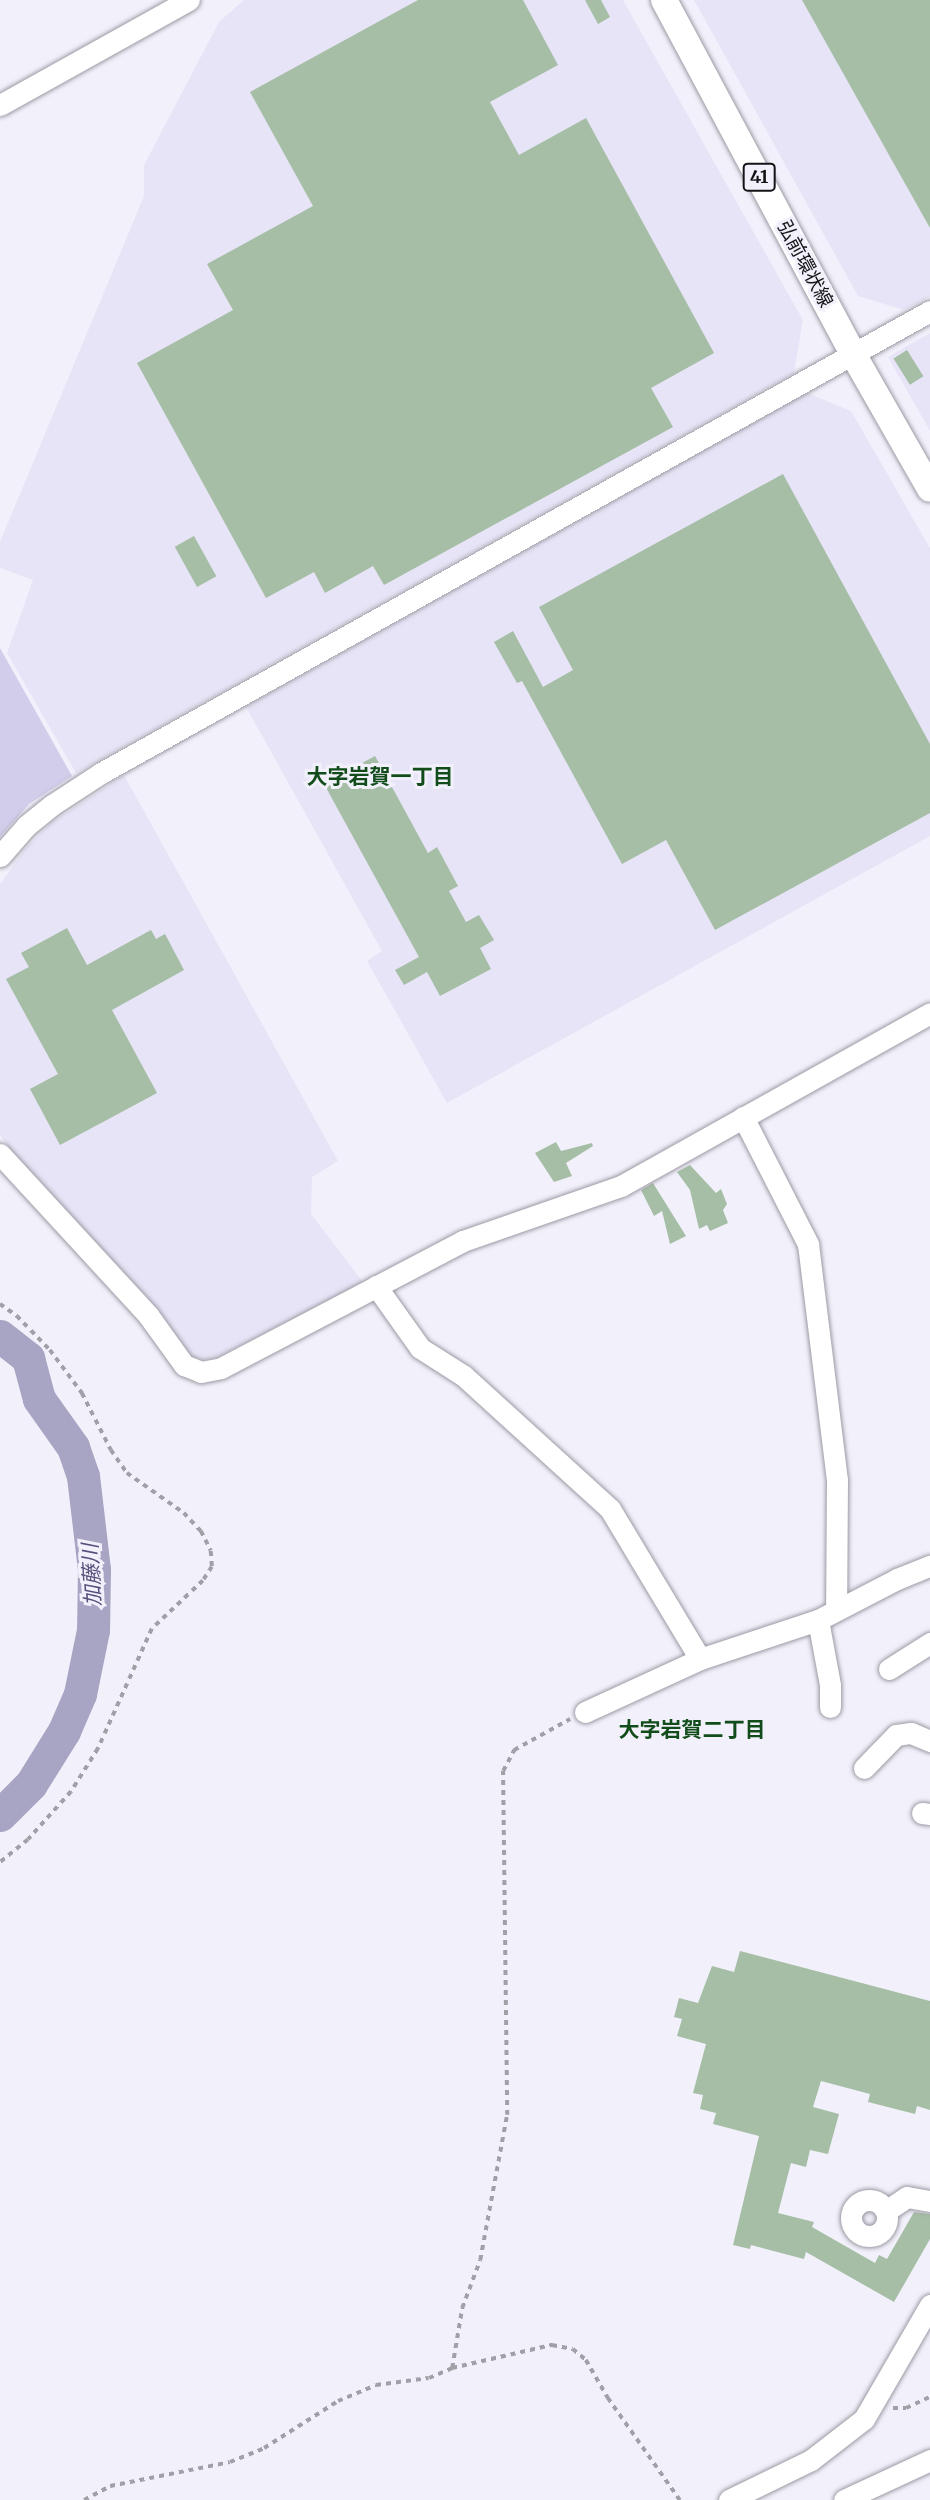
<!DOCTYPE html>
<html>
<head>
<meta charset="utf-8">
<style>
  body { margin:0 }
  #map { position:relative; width:930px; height:2500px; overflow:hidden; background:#f2f1fb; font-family:Merriweather,"Noto Sans JP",serif }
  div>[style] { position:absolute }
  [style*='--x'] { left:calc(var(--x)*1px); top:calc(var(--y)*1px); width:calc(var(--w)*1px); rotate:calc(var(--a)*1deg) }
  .built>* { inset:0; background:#e6e4f6 }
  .green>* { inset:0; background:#d1cdeb }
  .river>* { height:33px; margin:-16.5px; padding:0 16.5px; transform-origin:16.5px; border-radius:16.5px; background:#a8a4c3 }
  .building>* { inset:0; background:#a5bea5; transform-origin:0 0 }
  .path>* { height:3.5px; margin-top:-1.75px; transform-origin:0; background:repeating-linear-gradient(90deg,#a0a0a7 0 5px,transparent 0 10px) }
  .roads { filter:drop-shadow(0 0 2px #9c9aa4) drop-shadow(0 0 2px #9c9aa4) }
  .minor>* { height:21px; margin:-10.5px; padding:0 10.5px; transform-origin:10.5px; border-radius:10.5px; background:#fff }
  .minor>.ring { margin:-10.5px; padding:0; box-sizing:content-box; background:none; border:21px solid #fff; border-radius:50% }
  .major>* { height:26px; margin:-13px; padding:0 13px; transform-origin:13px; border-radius:13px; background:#fff }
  span { translate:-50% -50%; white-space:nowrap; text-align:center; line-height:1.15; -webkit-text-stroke:6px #f2f1fb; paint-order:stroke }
  .shield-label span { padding:2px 5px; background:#f2f1fb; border:2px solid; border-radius:5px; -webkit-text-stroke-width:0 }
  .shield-label { font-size:18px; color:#141417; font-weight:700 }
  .street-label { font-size:19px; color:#141417 }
  .neighbourhood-label { font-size:21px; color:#114c1a; font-weight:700 }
  .water-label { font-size:21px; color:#564e7c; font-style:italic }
</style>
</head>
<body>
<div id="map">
  <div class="built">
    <div style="clip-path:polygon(244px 0,623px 0,803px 320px,794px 373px,76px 773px,7px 653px,33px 580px,0 568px,0 542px,144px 196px,144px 165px,219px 22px)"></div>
    <div style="clip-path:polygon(694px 0,930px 0,930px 296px,904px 310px,858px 296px)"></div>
    <div style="clip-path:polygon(930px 333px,930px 431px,888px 357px)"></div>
    <div style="clip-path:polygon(807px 393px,851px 411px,930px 548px,930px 836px,447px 1103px,367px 961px,382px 951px,246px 707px)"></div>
    <div style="clip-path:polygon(124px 775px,338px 1161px,312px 1177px,311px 1214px,363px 1282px,220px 1356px,208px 1359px,189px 1358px,146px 1296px,18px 1160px,0 1135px,0 884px,26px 848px,51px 823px)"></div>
  </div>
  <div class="green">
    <div style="clip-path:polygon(0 648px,72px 776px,29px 804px,0 837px)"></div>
  </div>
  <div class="river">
    <div style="--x:0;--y:1336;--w:36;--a:38"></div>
    <div style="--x:28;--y:1358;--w:42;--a:75"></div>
    <div style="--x:39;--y:1399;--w:59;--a:54.7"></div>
    <div style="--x:73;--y:1447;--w:31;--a:71"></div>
    <div style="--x:83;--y:1476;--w:94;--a:83.3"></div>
    <div style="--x:94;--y:1569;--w:61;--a:90.9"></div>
    <div style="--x:93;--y:1630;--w:65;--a:101.5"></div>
    <div style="--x:80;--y:1694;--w:40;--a:113.4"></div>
    <div style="--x:64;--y:1731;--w:62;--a:121.9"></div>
    <div style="--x:31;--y:1784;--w:44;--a:135"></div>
  </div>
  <div class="building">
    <div style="clip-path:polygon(418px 0,523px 0,558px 65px,490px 102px,519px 155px,586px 118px,714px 353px,651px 388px,673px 427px,384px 585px,373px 566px,325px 593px,314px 572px,266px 598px,137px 363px,233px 310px,207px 264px,313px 206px,250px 92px)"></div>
    <div style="clip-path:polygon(585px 0,601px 0,610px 17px,598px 24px)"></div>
    <div style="clip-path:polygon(802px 0,930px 0,930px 228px)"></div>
    <div style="left:907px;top:350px;width:31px;height:16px;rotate:58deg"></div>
    <div style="clip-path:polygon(783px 474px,930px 744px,930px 813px,715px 930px,666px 840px,622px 864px,522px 681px,517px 683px,494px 642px,513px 631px,543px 687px,573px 670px,539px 607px)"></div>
    <div style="left:194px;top:536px;width:46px;height:22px;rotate:61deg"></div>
    <div style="clip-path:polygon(375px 756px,428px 853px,437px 847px,458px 886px,449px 891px,466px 922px,479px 915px,494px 940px,480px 948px,491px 969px,440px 996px,427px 972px,404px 985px,395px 970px,419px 957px,324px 784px)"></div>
    <div style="clip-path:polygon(67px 928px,87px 965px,151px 930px,156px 939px,165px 934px,184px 970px,112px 1010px,157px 1093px,60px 1145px,30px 1089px,58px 1074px,6px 979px,29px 967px,21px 953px)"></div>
    <div style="clip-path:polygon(556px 1142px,561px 1151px,592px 1143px,593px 1146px,566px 1163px,572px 1176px,554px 1182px,535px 1153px)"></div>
    <div style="clip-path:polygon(690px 1165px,716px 1193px,721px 1189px,727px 1204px,723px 1210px,728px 1223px,710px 1231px,707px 1225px,699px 1229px,690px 1190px,677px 1172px)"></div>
    <div style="clip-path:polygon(653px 1183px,686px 1236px,670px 1244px,662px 1211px,654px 1216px,641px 1190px)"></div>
    <div style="clip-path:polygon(740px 1951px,930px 2001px,930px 2110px,917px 2106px,915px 2114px,868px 2102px,870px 2094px,821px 2081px,813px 2107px,839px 2114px,828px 2154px,810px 2150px,806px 2167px,791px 2163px,778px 2213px,814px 2222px,812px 2227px,875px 2263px,879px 2255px,887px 2259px,914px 2212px,930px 2214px,930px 2239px,894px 2302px,806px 2252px,804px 2259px,751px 2245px,750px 2249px,733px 2245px,759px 2136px,713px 2124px,716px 2113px,700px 2109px,703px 2095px,693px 2093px,706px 2044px,677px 2036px,682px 2019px,674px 2017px,679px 1998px,698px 2003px,712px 1966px,734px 1972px)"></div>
  </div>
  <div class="path">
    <div style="--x:0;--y:1304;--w:21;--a:35"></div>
    <div style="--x:17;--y:1316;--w:47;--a:45.9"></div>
    <div style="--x:50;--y:1350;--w:54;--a:53.3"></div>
    <div style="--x:82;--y:1393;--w:64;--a:63"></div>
    <div style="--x:111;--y:1450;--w:28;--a:55"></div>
    <div style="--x:127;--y:1473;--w:70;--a:35.1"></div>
    <div style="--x:184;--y:1513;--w:25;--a:47"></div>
    <div style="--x:201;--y:1531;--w:22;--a:63"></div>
    <div style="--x:211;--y:1551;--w:16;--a:86"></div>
    <div style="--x:212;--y:1567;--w:17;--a:123"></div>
    <div style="--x:203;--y:1581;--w:70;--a:136.7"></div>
    <div style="--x:152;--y:1629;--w:132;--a:114.2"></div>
    <div style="--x:98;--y:1749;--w:51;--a:122.1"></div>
    <div style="--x:71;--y:1792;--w:64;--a:131.9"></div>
    <div style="--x:28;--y:1840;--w:36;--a:141"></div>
    <div style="--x:452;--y:2368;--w:61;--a:-80.5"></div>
    <div style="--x:462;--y:2308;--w:51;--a:-69.4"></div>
    <div style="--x:480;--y:2260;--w:147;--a:-79.5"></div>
    <div style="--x:507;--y:2115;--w:344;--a:-90.7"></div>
    <div style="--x:503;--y:1771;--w:24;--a:-62"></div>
    <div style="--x:514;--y:1750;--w:64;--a:-29"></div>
    <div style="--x:893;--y:2408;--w:13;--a:0"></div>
    <div style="--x:906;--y:2408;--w:26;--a:-25"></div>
    <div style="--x:84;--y:2500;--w:30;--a:-28"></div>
    <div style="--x:110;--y:2486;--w:122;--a:-11.3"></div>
    <div style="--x:230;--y:2462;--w:37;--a:-22"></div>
    <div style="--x:264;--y:2448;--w:88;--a:-32.4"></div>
    <div style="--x:338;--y:2401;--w:41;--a:-22.8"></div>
    <div style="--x:376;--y:2385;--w:53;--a:-7.5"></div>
    <div style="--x:429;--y:2378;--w:25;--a:-23"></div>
    <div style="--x:452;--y:2368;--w:103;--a:-13"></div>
    <div style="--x:552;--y:2345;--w:21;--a:11"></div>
    <div style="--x:573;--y:2349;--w:17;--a:40"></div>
    <div style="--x:586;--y:2360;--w:44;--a:59.9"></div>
    <div style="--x:608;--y:2398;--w:125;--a:54.8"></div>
  </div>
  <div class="roads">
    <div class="minor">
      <div style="--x:0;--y:105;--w:216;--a:-29.1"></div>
      <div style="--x:0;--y:856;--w:40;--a:-49"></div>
      <div style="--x:26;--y:826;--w:33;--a:-39"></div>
      <div style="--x:52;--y:805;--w:59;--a:-33.1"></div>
      <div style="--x:101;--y:773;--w:949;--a:-29.13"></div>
      <div style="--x:743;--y:1117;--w:143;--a:62.9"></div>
      <div style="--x:808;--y:1244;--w:238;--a:83"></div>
      <div style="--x:837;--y:1480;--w:130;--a:90.4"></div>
      <div style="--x:0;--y:1154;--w:219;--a:47.4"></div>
      <div style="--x:148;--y:1315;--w:62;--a:54.2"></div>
      <div style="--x:184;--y:1365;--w:18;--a:22"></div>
      <div style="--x:201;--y:1372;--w:20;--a:-11"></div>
      <div style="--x:221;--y:1368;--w:273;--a:-27.7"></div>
      <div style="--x:463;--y:1241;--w:167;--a:-19.2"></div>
      <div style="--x:621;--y:1186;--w:354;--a:-29.2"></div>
      <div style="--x:376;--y:1286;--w:76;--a:54.6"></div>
      <div style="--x:420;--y:1348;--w:52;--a:32.5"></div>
      <div style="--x:464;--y:1376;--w:197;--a:42.3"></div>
      <div style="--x:610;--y:1509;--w:175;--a:59"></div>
      <div style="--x:818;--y:1620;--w:66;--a:79.5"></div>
      <div style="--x:830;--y:1685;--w:22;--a:90"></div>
      <div style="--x:889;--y:1669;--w:49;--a:-32.4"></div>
      <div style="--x:585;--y:1712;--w:127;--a:-24.7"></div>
      <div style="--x:700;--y:1659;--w:124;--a:-18.3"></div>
      <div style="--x:818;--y:1620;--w:89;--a:-27.4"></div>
      <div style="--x:897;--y:1579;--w:35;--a:-22"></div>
      <div style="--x:864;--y:1768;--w:46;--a:-45.9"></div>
      <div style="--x:896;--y:1735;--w:15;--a:-8"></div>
      <div style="--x:911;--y:1733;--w:21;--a:23"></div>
      <div style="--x:922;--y:1813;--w:8;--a:7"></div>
      <div class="ring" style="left:851px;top:2200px;width:15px;height:15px"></div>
      <div style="--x:886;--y:2211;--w:25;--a:-34"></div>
      <div style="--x:907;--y:2197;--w:23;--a:10"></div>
      <div style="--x:729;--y:2500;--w:91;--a:-26"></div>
      <div style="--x:811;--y:2460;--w:67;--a:-37.7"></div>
      <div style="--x:864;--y:2419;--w:132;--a:-59.9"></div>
      <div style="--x:844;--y:2500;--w:95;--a:-24.9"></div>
    </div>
    <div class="major">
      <div style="--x:664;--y:0;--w:401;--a:61.9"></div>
      <div style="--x:853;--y:354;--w:155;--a:60.3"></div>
    </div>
  </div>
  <div class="shield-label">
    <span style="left:759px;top:177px">41</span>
  </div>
  <div class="street-label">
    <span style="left:805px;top:264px;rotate:62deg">弘前環状線</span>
  </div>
  <div class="neighbourhood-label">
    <span style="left:380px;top:777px">大字岩賀一丁目</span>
    <span style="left:692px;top:1730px">大字岩賀二丁目</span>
  </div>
  <div class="water-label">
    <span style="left:92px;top:1575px;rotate:-93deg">加藤川</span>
  </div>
</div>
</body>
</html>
